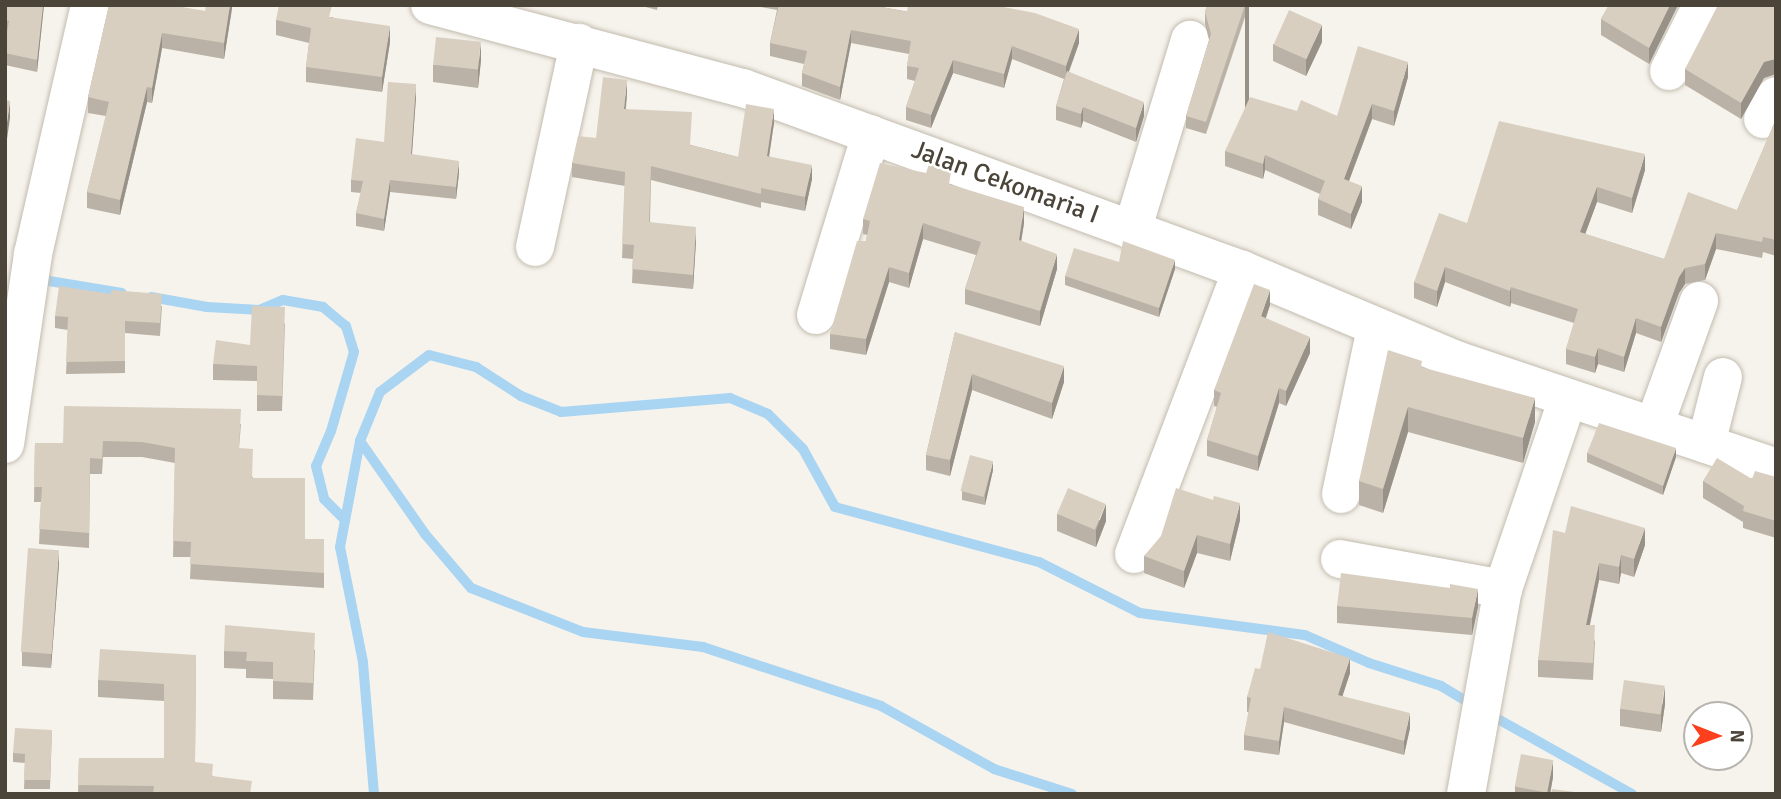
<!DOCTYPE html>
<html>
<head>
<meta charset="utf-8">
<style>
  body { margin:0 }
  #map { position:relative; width:1781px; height:799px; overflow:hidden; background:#f6f3ec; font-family:Signika,sans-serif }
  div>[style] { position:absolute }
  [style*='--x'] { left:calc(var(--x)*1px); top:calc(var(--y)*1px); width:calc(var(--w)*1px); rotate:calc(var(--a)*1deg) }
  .stream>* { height:10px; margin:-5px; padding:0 5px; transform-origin:5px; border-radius:5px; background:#a9d4f2 }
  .roads { filter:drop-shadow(0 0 2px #c2bbae) drop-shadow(0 0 2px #c2bbae) }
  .minor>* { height:38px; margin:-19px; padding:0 19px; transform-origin:19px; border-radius:19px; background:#fff }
  .wall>* { inset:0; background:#bab2a6 }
  .shaded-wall>* { inset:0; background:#979187; transform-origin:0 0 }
  .building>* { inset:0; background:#d8cfc1; transform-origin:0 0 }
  span { translate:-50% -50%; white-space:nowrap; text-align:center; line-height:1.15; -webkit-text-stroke:5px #fff; paint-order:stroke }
  .street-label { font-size:26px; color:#4b4439 }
  .frame { position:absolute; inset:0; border:7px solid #4b4439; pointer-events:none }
  .north { position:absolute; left:1683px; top:701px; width:70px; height:70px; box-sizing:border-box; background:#fff; border:2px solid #b7b4b0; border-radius:50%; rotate:91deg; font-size:19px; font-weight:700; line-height:28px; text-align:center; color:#4b4439 }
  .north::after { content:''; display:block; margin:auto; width:24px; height:32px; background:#fc3f1d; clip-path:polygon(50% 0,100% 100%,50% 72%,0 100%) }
</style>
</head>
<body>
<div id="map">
  <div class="stream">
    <div style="--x:37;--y:279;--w:86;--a:9.4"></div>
    <div style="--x:151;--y:297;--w:57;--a:10.1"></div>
    <div style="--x:207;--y:307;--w:52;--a:3.3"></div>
    <div style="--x:259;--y:310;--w:26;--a:-23"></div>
    <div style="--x:283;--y:300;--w:41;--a:9.9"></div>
    <div style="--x:323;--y:307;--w:30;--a:40"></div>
    <div style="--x:346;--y:326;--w:27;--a:73"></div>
    <div style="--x:354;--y:352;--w:82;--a:106.2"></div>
    <div style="--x:331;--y:431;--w:38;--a:113"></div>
    <div style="--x:316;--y:466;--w:34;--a:76"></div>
    <div style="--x:324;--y:499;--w:30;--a:45"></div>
    <div style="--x:360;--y:441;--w:113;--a:55"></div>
    <div style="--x:425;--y:534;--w:71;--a:49.6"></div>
    <div style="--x:471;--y:588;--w:120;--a:21.4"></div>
    <div style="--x:583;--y:632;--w:121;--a:7.1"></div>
    <div style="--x:703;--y:647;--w:188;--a:18.3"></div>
    <div style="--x:881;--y:706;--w:129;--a:29.1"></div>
    <div style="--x:994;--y:769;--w:82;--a:17.8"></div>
    <div style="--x:1489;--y:714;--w:164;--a:29.2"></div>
    <div style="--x:374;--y:794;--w:132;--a:-94.8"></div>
    <div style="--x:363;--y:662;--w:117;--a:-101.3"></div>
    <div style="--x:340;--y:547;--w:108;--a:-79.3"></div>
    <div style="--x:360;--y:441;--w:53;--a:-67.8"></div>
    <div style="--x:380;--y:392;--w:61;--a:-37.1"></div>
    <div style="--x:429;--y:355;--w:49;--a:14.3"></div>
    <div style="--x:476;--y:367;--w:54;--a:32.8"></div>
    <div style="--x:521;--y:396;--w:43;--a:21.8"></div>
    <div style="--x:561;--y:412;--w:170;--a:-4.7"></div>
    <div style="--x:730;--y:398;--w:41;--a:22.8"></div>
    <div style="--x:768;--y:414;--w:49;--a:45"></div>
    <div style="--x:803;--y:449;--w:66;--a:61.1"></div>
    <div style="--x:835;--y:507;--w:211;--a:15.1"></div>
    <div style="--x:1039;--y:562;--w:113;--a:26.8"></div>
    <div style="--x:1140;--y:613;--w:166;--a:7.6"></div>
    <div style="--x:1305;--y:635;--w:70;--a:23.6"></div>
    <div style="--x:1369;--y:663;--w:76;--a:17.7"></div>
    <div style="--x:1441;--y:686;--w:37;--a:31"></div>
  </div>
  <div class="roads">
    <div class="minor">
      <div style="--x:430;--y:5;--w:324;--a:14.9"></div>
      <div style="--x:743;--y:88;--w:531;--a:20.04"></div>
      <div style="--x:1242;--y:270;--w:232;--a:22.8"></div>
      <div style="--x:1456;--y:360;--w:338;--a:18.6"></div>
      <div style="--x:1669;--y:71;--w:74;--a:-63.4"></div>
      <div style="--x:1763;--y:119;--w:26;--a:-61"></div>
      <div style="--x:1132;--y:231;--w:200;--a:-73.1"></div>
      <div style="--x:535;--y:247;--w:209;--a:-77.8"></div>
      <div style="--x:816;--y:315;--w:189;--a:-73.1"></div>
      <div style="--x:1653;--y:429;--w:136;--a:-70.2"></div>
      <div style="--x:5;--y:444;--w:192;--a:-81.6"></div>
      <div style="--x:33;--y:254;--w:255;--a:-77.1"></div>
      <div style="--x:1706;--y:444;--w:69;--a:-75.8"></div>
      <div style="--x:1341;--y:494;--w:170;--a:-78.1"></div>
      <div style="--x:1134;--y:554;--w:304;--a:-69.2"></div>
      <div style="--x:1340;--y:559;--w:166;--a:10.4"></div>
      <div style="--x:1466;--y:794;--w:208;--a:-79.8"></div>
      <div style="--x:1503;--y:589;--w:199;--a:-71.2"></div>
    </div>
  </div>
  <div class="wall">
    <div style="clip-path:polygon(5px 5px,44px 5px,37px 72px,5px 65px,5px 43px,7px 33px,5px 32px)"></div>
    <div style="clip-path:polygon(109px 5px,205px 11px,232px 5px,224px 59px,162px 48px,152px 103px,147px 102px,120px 215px,87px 208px,87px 192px,106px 116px,88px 113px,88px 97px)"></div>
    <div style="clip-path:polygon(638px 5px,658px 5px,657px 10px)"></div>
    <div style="clip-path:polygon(750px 5px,871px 5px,1079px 43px,1069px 72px,1144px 116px,1136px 142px,1083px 121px,1081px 128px,1056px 120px,1056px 106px,1064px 79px,1012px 59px,1004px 88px,953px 73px,931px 128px,906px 120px,906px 107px,915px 81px,907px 79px,907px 66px,909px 54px,851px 43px,840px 100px,802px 86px,802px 73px,804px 64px,770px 56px,770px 43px,777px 10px)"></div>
    <div style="clip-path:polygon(1207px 5px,1249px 5px,1206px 134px,1186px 128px,1186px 116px,1209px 40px,1205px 24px,1205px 12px)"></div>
    <div style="clip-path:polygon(1609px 5px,1678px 5px,1649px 64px,1601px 35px,1601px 19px)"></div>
    <div style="clip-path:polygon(1776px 5px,1776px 74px,1764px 78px,1741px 119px,1685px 85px,1685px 69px)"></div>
    <div style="clip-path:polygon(332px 17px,390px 42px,382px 92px,306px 82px,306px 67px,309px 43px,276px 35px,276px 20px)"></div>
    <div style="clip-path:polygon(1322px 42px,1306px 76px,1273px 61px,1273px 44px)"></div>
    <div style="clip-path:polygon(481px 60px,478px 88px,433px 82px,433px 65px)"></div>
    <div style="clip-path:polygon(1408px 77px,1394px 126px,1372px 119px,1349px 181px,1362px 202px,1351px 229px,1318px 215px,1318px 199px,1320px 194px,1265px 170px,1263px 179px,1225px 166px,1225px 151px,1297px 111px,1337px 116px)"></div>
    <div style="clip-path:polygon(627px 94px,626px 109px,691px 145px,738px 157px,774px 123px,769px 156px,812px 179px,805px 211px,761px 202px,761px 208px,651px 180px,650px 222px,696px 241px,693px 289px,632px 283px,633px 259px,622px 258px,625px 186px,572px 177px,572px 163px,596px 138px)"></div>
    <div style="clip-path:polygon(416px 97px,412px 154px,459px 173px,456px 199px,390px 192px,384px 231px,356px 226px,356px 213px,361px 193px,351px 192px,351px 180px,384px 142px)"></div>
    <div style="clip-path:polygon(1776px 119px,1776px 256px,1763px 252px,1762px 258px,1716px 249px,1705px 280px,1685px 284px,1679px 293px,1661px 342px,1636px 333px,1624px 372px,1598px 364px,1595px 373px,1566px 364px,1566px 349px,1574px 323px,1511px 303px,1510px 307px,1445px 282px,1437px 307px,1414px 298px,1414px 282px,1467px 223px,1645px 170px,1632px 213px,1597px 202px,1585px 234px,1664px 259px,1737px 210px)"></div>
    <div style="clip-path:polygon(951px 184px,1024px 223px,1021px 241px,1057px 269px,1040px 326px,965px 304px,965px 289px,976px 255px,923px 239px,909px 288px,889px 282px,866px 355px,830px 349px,830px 334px,866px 241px,867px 235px,863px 234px,863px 219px)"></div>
    <div style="clip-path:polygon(1119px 262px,1175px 269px,1159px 317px,1065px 285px,1065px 276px)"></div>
    <div style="clip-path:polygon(1270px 305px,1266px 318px,1310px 353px,1286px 406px,1279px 403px,1258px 471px,1207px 456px,1207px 440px,1217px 407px,1214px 406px,1214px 390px)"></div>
    <div style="clip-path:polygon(162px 306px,160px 336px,125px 333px,125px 373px,66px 374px,68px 330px,55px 328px,55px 316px)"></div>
    <div style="clip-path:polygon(285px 323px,282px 411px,257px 411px,257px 381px,213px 380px,213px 364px,250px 345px)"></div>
    <div style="clip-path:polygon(955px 332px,1064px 382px,1052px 419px,972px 390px,950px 476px,926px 470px,926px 455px)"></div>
    <div style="clip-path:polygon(1422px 367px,1535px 422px,1523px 463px,1408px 432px,1383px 513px,1359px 505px,1359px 481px)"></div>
    <div style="clip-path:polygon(241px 424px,239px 448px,253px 478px,305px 539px,324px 539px,324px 588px,190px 579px,191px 557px,173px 557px,175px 463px,142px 457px,103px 457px,102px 474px,90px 474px,89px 548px,39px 544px,41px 502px,34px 502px,35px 443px,63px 443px)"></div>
    <div style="clip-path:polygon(1587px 453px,1676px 457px,1663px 495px,1587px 462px)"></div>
    <div style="clip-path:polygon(993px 470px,985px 505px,962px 500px,962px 491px)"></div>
    <div style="clip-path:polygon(1776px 477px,1776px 538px,1743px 528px,1743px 522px,1703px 498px,1703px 481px)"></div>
    <div style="clip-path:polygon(1213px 500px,1240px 520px,1230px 561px,1197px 553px,1184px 588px,1144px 573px,1144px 556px)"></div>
    <div style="clip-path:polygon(1057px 514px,1106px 521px,1096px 547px,1057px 531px)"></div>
    <div style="clip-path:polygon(1565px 533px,1645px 545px,1634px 577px,1621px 573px,1619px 584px,1599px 580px,1590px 625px,1595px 642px,1593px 680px,1538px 677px,1538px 660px)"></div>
    <div style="clip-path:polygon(59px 564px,51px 668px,22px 666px,22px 652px)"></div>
    <div style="clip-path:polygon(1337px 606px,1478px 607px,1472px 635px,1337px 623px)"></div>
    <div style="clip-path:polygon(315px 650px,313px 700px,273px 699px,273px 679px,246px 678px,246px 669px,224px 668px,224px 651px)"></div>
    <div style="clip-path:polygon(196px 655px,195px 762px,213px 776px,252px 794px,78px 794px,79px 758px,164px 758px,164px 701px,98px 697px,98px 680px)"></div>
    <div style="clip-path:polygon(1260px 669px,1350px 673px,1342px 696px,1410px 728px,1404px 755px,1284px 722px,1279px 755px,1244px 750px,1244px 735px,1249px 712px,1247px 712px,1247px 697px)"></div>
    <div style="clip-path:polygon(1665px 704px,1661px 732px,1620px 726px,1620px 709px)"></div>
    <div style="clip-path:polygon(52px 730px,50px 789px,24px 789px,25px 763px,13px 762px,13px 753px)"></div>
    <div style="clip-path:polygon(1553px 777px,1550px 794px,1515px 794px,1515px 786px)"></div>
  </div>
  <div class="shaded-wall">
    <div style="clip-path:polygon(43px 5px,44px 5px,37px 72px,37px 60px)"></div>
    <div style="clip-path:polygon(230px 5px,232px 5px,232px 9px,224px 59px,224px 43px)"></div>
    <div style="left:1245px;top:5px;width:4px;height:123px"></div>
    <div style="clip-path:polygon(1670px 5px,1678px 5px,1649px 64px,1649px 48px)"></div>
    <div style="clip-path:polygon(1322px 25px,1322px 42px,1306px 76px,1306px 59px)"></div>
    <div style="clip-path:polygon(390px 26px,390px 42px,382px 92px,382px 77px)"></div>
    <div style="clip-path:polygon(1079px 29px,1079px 43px,1066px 79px,1066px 66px)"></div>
    <div style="clip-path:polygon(851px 30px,851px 43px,840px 100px,840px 87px)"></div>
    <div style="clip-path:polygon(162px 33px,162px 48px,152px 103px,152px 88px)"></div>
    <div style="clip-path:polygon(481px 42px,481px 60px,478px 88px,478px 70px)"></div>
    <div style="clip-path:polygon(1012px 46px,1012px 59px,1004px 88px,1004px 74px)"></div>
    <div style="clip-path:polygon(1776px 48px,1776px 74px,1764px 78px,1741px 119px,1741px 103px,1764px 62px)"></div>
    <div style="clip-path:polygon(953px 60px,953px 73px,931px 128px,931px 115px)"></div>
    <div style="clip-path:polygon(1408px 62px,1408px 77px,1394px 126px,1394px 111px)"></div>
    <div style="clip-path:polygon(627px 80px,627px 94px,624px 123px,624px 109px)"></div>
    <div style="clip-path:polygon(416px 84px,416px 97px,411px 167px,411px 154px)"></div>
    <div style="clip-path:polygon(147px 87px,147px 102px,120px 215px,120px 200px)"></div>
    <div style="clip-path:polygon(10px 101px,10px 118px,5px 153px,5px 136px)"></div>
    <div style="clip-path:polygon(1144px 102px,1144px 116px,1136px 142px,1136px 128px)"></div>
    <div style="clip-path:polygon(1372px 104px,1372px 119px,1344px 194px,1344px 179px)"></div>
    <div style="clip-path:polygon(1083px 107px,1083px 121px,1081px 128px,1081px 114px)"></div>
    <div style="clip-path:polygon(774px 109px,774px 123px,767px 170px,767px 156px)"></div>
    <div style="clip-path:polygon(1645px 154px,1645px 170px,1632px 213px,1632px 198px)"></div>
    <div style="clip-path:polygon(1265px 155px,1265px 170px,1263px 179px,1263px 164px)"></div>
    <div style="clip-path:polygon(459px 161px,459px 173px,456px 199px,456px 187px)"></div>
    <div style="clip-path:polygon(812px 165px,812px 179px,805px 211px,805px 197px)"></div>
    <div style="clip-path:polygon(390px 180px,390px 192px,384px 231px,384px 219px)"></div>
    <div style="clip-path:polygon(1362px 186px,1362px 202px,1351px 229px,1351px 214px)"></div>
    <div style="clip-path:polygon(1597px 187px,1597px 202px,1580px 248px,1580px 232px)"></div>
    <div style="clip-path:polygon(1024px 207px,1024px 223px,1019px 255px,1019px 240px)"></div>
    <div style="clip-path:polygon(923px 223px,923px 239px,909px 288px,909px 273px)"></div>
    <div style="clip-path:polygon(696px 227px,696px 241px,693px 289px,693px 275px)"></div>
    <div style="clip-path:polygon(1716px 233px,1716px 249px,1705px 280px,1705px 264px)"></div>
    <div style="clip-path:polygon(1057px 254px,1057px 269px,1040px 326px,1040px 311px)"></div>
    <div style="clip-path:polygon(1175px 260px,1175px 269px,1159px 317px,1159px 308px)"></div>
    <div style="clip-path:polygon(889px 267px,889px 282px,866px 355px,866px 339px)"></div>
    <div style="clip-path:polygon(1445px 267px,1445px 282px,1437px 307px,1437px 291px)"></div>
    <div style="clip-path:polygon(1685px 268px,1685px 284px,1679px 293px,1661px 342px,1661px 327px,1679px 277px)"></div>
    <div style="clip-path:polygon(1511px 287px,1511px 303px,1510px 307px,1510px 291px)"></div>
    <div style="clip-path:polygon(1270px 290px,1270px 305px,1261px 331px,1261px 316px)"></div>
    <div style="clip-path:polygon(1636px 318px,1636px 333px,1624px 372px,1624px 357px)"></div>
    <div style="clip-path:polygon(1310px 337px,1310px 353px,1286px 406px,1286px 391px)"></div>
    <div style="clip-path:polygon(1598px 348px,1598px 364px,1595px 373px,1595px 357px)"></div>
    <div style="clip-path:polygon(1064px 366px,1064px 382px,1052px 419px,1052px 403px)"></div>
    <div style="clip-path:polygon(972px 374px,972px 390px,950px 476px,950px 460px)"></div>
    <div style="clip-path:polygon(1279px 388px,1279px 403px,1258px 471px,1258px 456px)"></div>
    <div style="clip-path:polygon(1535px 398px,1535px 422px,1523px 463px,1523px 438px)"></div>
    <div style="clip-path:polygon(1408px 407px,1408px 432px,1383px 513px,1383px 489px)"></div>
    <div style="clip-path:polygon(1676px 448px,1676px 457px,1663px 495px,1663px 486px)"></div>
    <div style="clip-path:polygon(993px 461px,993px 470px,985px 505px,985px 496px)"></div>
    <div style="clip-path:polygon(1240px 503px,1240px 520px,1230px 561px,1230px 544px)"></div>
    <div style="clip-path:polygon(1106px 504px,1106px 521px,1096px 547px,1096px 530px)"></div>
    <div style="clip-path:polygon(1645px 528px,1645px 545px,1634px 577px,1634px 559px)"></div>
    <div style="clip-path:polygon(1197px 535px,1197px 553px,1184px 588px,1184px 571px)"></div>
    <div style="clip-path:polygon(59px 550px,59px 564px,51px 668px,51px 654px)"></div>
    <div style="clip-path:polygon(1621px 555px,1621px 573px,1619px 584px,1619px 567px)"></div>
    <div style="clip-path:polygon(1599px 563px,1599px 580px,1586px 642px,1586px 625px)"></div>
    <div style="clip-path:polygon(1478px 589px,1478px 607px,1472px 635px,1472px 618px)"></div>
    <div style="clip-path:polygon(1350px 658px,1350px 673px,1338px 710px,1338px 695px)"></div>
    <div style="clip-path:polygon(1665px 686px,1665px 704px,1661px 732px,1661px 715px)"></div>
    <div style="clip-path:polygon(1284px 707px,1284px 722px,1279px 755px,1279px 741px)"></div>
    <div style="clip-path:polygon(1410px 713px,1410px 728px,1404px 755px,1404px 741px)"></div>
    <div style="clip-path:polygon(1553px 760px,1553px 777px,1550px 794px,1547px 794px)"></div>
  </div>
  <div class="building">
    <div style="clip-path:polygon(5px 5px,43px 5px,37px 60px,5px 53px,5px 43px,9px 21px,5px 20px)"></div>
    <div style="clip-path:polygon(109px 5px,171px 5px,205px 11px,206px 5px,230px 5px,224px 43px,162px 33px,152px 88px,147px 87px,120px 200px,87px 192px,109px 102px,88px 97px)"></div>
    <div style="clip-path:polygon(279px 5px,332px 5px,329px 17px,390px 26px,382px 77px,306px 67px,311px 28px,276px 20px)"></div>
    <div style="clip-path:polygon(779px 5px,871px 5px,907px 12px,908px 5px,967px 5px,978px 7px,978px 5px,993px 5px,1035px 13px,1079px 29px,1066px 66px,1012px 46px,1004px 74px,953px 60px,931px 115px,906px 107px,919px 68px,907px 66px,911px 41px,851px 30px,840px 87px,802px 73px,807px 51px,770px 43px)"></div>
    <div style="clip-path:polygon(1207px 5px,1245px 5px,1206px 122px,1186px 116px,1211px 34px,1205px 12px)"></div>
    <div style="clip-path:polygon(1609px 5px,1670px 5px,1649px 48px,1601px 19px)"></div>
    <div style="clip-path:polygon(1718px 5px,1776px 5px,1776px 59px,1764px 62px,1741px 103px,1685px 69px)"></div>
    <div style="left:1289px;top:10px;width:36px;height:38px;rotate:24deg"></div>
    <div style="left:436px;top:37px;width:45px;height:28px;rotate:6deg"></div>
    <div style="clip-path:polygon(1358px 46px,1408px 62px,1394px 111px,1372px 104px,1344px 179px,1362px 186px,1351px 214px,1318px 199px,1325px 181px,1265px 155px,1263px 164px,1225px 151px,1250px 97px,1297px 111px,1301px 100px,1337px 116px)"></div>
    <div style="clip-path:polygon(1067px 71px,1144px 102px,1136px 128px,1083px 107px,1081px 114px,1056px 106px)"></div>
    <div style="clip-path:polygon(603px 77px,627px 80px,624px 109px,692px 112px,690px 145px,738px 157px,746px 104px,774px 109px,767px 156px,812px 165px,805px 197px,761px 188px,761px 194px,651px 166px,649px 222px,696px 227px,693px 275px,632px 269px,634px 245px,622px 244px,625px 172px,572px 163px,578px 136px,596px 138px)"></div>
    <div style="clip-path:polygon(388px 82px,416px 84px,411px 154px,459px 161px,456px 187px,390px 180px,384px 219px,356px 213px,363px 181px,351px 180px,356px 138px,384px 142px)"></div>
    <div style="clip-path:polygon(5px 100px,10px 101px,5px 136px)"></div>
    <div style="clip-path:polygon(1776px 119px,1776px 240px,1763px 237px,1762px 242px,1716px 233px,1705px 264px,1685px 268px,1679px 277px,1661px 327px,1636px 318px,1624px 357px,1598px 348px,1595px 357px,1566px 349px,1578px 309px,1511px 287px,1510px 291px,1445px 267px,1437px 291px,1414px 282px,1439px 213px,1467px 223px,1499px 121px,1645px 154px,1632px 198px,1597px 187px,1580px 232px,1664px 259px,1688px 192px,1737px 210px)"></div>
    <div style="clip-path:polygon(880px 163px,926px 173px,929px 164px,951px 172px,949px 184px,1024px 207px,1019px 240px,1057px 254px,1040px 311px,965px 289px,981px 242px,923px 223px,909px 273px,889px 267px,866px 339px,830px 334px,857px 241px,866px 241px,870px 221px,863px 219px)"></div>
    <div style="clip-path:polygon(1123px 241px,1175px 260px,1159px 308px,1065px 276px,1074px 248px,1119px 262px)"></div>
    <div style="clip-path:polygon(1254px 284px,1270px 290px,1261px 316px,1310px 337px,1286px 391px,1279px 388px,1258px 456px,1207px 440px,1221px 393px,1214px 390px)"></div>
    <div style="clip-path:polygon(59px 286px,111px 294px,111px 290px,162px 294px,160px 323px,125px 321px,125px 361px,66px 362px,68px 317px,55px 316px)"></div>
    <div style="clip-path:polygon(252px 306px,285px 307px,282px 396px,257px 395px,257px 366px,213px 364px,216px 340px,250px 345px)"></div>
    <div style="clip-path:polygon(955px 332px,1064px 366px,1052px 403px,972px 374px,950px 460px,926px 455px)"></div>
    <div style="clip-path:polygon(1388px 350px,1422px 361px,1421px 367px,1535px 398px,1523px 438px,1408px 407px,1383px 489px,1359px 481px)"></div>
    <div style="clip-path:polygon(64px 406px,241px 409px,239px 448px,253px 449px,252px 478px,305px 478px,305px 539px,324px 539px,324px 573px,190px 564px,191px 542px,173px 541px,175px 448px,142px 442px,103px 441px,102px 459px,90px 458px,89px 533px,39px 529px,42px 487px,34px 487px,35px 443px,63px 443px)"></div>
    <div style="clip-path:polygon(1599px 423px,1676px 448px,1663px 486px,1587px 453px)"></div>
    <div style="left:970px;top:455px;width:24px;height:37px;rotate:15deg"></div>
    <div style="clip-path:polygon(1717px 458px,1752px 479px,1755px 471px,1776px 477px,1776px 521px,1743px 511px,1744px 506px,1703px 481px)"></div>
    <div style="left:1068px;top:488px;width:41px;height:28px;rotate:23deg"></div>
    <div style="clip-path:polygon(1176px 488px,1213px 500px,1214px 496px,1240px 503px,1230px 544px,1197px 535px,1184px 571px,1144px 556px,1161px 536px)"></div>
    <div style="clip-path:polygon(1571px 506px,1645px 528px,1634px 559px,1621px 555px,1619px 567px,1599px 563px,1586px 625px,1595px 625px,1593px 663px,1538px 660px,1553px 530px,1565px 533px)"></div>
    <div style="left:28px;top:548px;width:31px;height:104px;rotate:4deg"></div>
    <div style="clip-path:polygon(1341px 573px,1450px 588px,1450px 584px,1478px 589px,1472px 618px,1337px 606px)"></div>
    <div style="clip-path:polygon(225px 625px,315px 633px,313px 683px,273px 681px,273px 662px,246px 661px,247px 652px,224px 651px)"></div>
    <div style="clip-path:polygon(1268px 632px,1350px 658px,1338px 695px,1410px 713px,1404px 741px,1284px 707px,1279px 741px,1244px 735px,1251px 698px,1247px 697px,1255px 668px,1260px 669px)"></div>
    <div style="clip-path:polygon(100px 649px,196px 655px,195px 762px,213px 764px,212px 776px,252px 781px,250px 794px,153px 794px,154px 786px,78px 785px,79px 758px,164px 758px,164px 684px,98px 680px)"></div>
    <div style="left:1624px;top:680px;width:41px;height:29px;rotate:8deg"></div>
    <div style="clip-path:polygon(15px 728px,52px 730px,50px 780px,24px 780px,25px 754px,13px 753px)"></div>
    <div style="left:1521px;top:754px;width:33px;height:33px;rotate:11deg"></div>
    <div style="clip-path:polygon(1552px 789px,1590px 794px,1551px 794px)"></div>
  </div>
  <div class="street-label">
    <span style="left:1005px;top:183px;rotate:20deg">Jalan Cekomaria I</span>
  </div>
  <div class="frame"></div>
  <div class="north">N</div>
</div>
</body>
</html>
